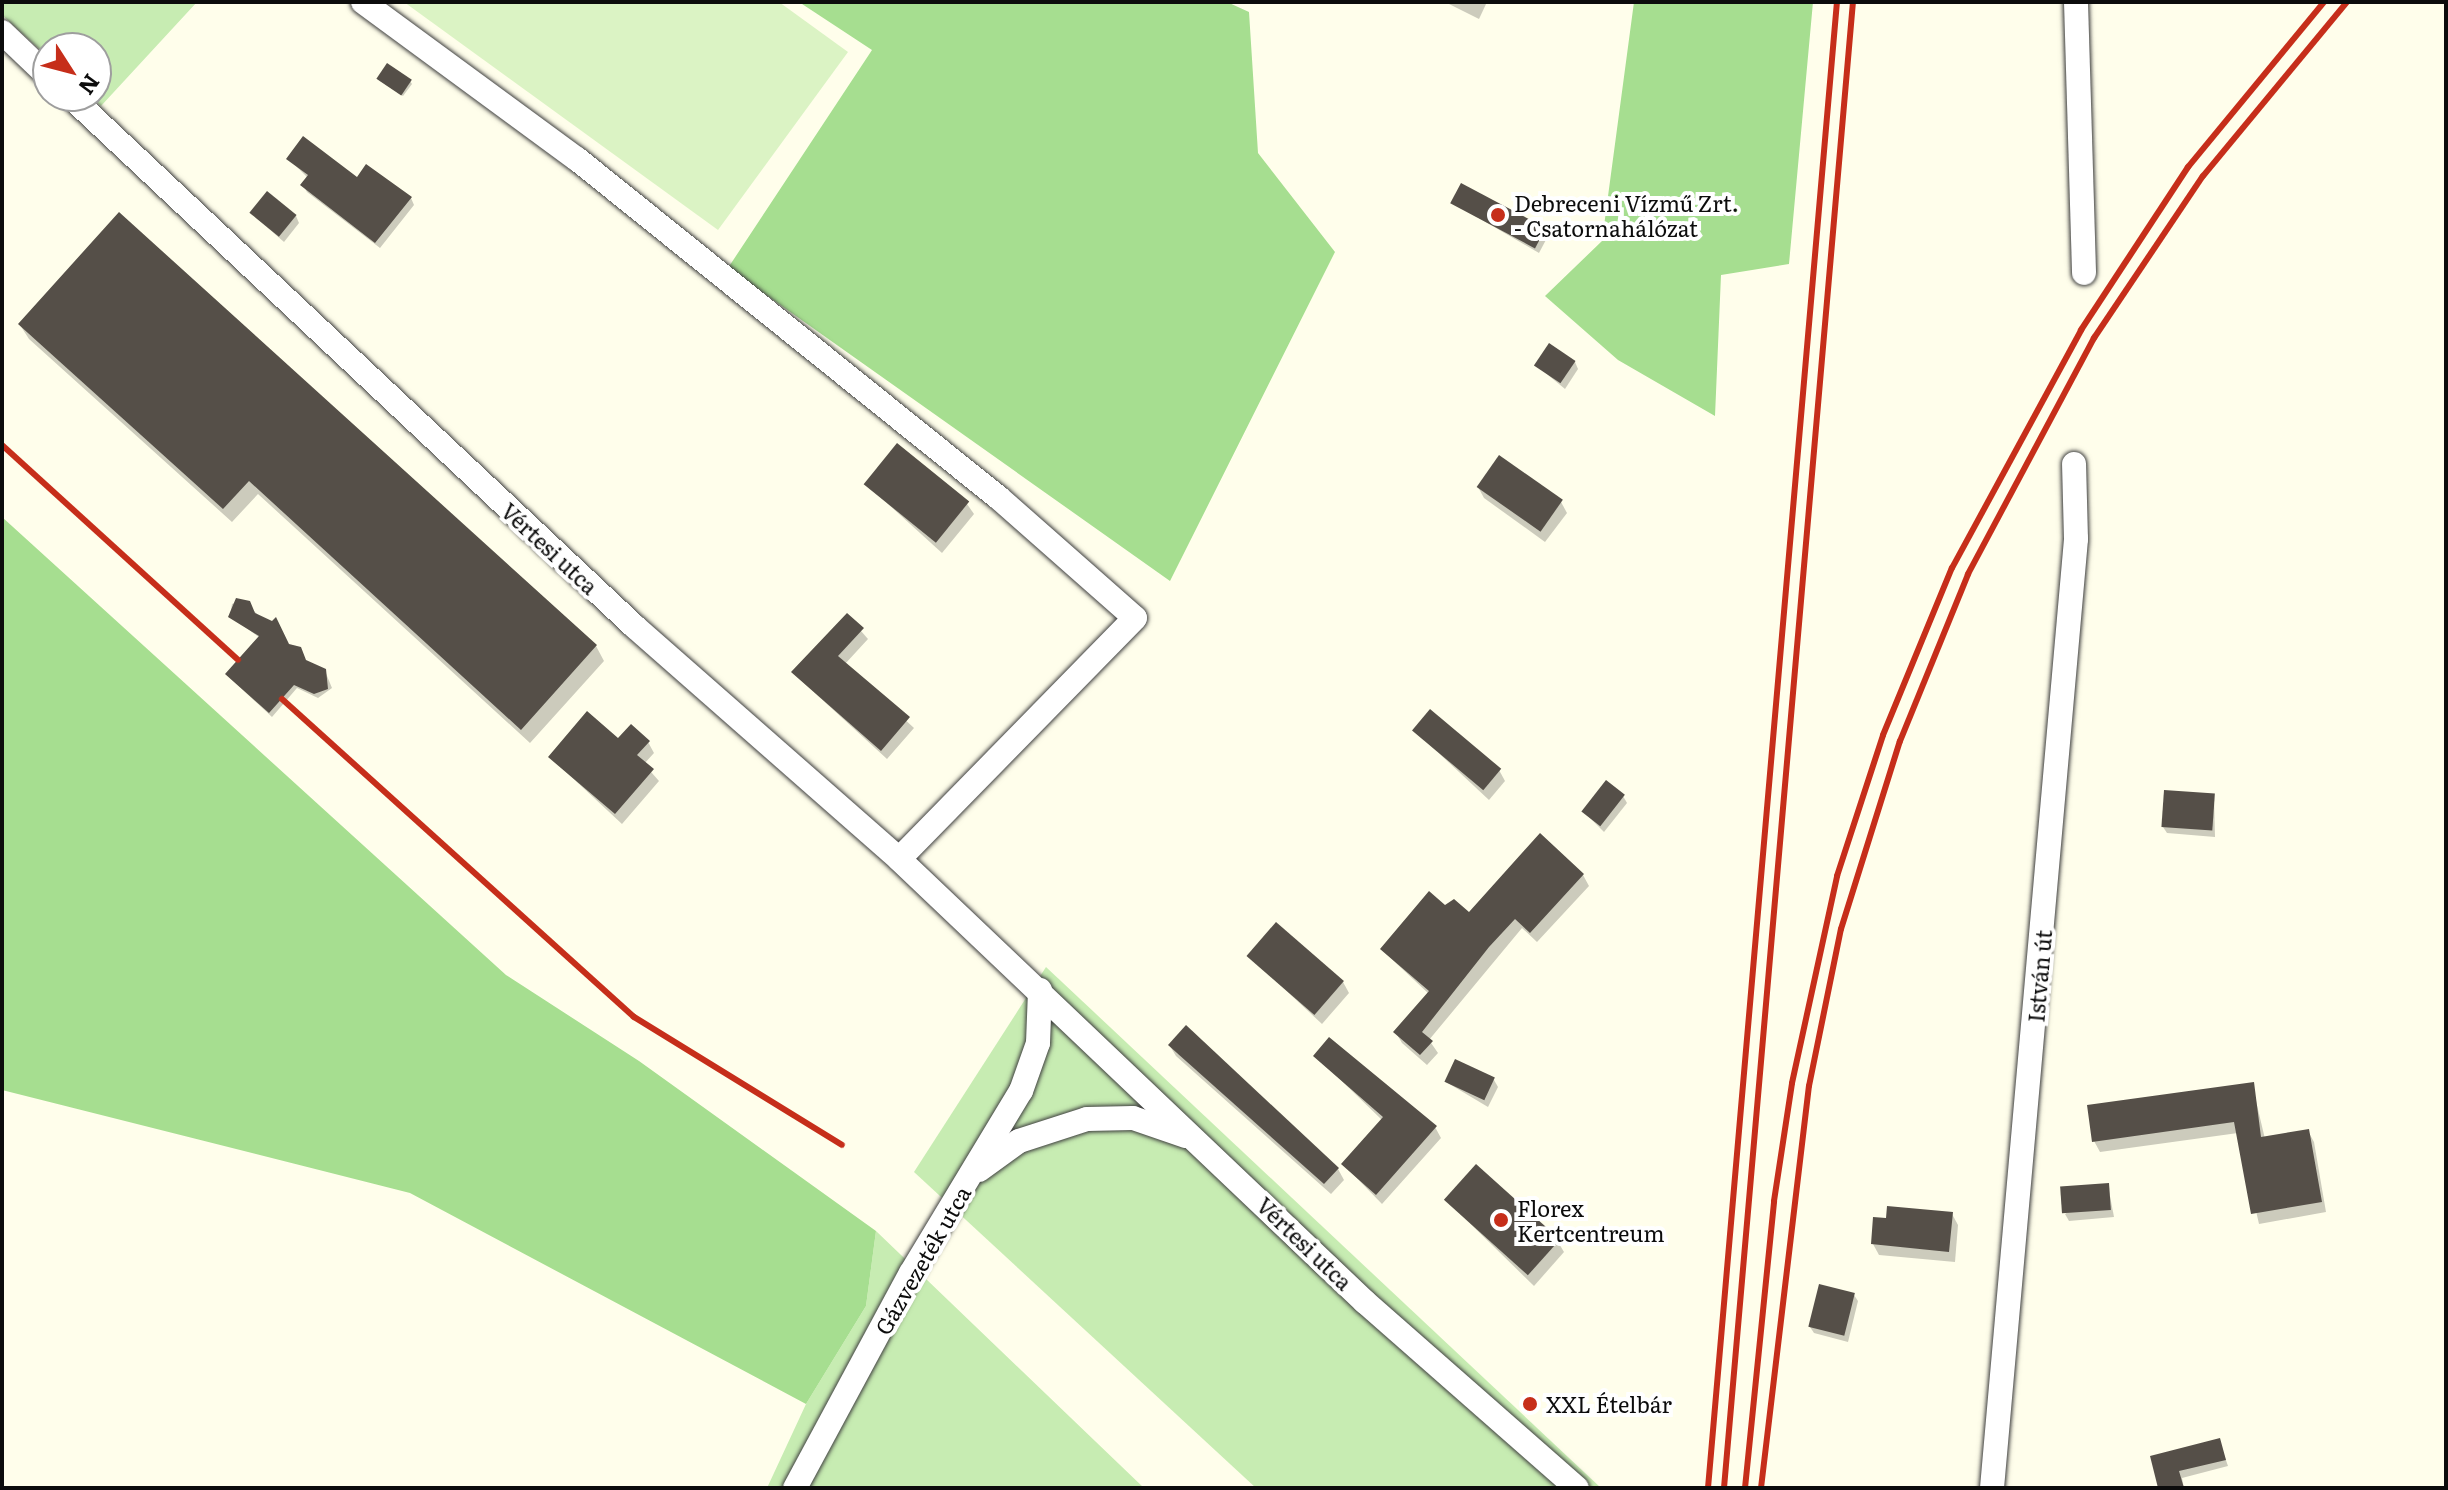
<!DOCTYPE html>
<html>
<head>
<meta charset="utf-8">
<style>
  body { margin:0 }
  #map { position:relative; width:2448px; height:1490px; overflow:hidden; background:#fffeeb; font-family:Literata,serif }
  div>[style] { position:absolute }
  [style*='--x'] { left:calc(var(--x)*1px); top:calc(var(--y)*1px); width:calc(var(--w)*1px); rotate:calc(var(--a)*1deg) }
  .green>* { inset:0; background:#c7ecb2 }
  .forest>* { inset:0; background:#a6de90 }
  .pitch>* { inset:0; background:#dbf3c4 }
  .shadow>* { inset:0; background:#0003 }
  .building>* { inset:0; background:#554f48; transform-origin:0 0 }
  .roads { filter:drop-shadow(0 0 2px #3f3f3f) drop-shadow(0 0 2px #3f3f3f) }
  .minor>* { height:24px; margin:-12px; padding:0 12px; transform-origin:12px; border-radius:12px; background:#fff }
  .rail>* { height:6px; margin:-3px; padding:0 3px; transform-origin:3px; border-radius:3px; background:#c62e1a }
  .dots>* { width:22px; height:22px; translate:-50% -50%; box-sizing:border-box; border:4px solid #fff; border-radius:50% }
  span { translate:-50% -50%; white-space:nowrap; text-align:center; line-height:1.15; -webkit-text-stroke:8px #fff; paint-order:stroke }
  .poi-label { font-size:22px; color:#0c0c0c }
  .left { translate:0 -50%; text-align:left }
  .street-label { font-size:22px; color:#0c0c0c }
  .frame { position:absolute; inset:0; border:4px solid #0c0c0c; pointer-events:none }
  .north { position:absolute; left:32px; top:32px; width:80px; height:80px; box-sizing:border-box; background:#fff; border:2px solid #9e9e9e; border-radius:50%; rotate:126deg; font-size:22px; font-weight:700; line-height:32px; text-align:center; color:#0c0c0c }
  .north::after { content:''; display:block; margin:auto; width:28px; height:36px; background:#c62e1a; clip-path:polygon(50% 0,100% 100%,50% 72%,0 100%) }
</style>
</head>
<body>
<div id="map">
  <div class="green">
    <div style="clip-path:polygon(2px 2px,197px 2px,101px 106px,90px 96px,96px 96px,96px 48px,48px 48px,48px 57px,2px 15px)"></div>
    <div style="clip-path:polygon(1046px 967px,1601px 1488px,1256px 1488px,914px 1172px)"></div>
    <div style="clip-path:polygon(876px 1231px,1144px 1488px,767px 1488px,806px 1404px,866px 1306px)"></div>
  </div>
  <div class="forest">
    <div style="clip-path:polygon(799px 2px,1227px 2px,1249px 12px,1258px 153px,1335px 252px,1170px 581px,728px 268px,872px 50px)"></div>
    <div style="clip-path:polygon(1634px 2px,1813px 2px,1789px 264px,1721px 275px,1715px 416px,1618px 360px,1545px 296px,1602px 241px)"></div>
    <div style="clip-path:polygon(2px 517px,506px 975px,639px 1061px,876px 1231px,866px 1306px,806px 1404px,410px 1193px,2px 1090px)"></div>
  </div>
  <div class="pitch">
    <div style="clip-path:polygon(404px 2px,779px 2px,848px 52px,718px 230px)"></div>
  </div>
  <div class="shadow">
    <div style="clip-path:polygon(1445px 2px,1487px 2px,1479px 19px)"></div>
    <div style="clip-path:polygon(380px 81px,410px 81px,412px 84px,403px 96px)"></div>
    <div style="clip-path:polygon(289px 159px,411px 198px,414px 205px,380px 248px,307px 192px,303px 185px,308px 178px)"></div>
    <div style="clip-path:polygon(1453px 203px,1545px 229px,1548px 236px,1539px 253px)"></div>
    <div style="clip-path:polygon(252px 214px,296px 216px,299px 223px,284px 242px)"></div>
    <div style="clip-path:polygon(20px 325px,596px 646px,604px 661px,530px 743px,258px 494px,232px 522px,29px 339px)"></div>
    <div style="clip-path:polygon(1575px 362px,1578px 369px,1565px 389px,1537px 366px)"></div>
    <div style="clip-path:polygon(866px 484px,967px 504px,974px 514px,942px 553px)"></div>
    <div style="clip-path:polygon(1478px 487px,1561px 502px,1567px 513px,1545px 542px,1484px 498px)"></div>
    <div style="clip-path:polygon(243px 600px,306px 663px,325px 671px,332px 688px,318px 698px,297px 688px,272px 717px,230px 678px,227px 674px,260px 638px,230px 616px,232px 604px)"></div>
    <div style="clip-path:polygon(847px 615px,868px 639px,845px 664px,914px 728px,887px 759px,793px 673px)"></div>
    <div style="clip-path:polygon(1414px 730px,1499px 770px,1505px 781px,1489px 800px)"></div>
    <div style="clip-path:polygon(619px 741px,648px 742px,654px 753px,644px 764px,659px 781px,622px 824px,550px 757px)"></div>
    <div style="clip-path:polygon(1623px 796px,1627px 803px,1604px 832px,1583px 811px)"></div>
    <div style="clip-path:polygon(2214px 796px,2215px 837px,2167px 833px,2163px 827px)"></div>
    <div style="clip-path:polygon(1583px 875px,1589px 886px,1537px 942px,1522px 928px,1429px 1040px,1438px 1053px,1427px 1065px,1402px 1043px,1396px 1033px,1429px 994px,1382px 950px,1445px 908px,1469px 914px)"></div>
    <div style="clip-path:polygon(1250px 957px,1343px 982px,1349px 993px,1322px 1024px)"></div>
    <div style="clip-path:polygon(1186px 1028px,1338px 1169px,1344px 1180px,1331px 1194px,1176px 1056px,1170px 1046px)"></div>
    <div style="clip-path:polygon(1316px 1056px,1435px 1127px,1441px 1138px,1382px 1204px,1343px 1164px,1382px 1120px)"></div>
    <div style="clip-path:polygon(1494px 1080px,1498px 1087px,1488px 1107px,1446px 1082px)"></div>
    <div style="clip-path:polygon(2252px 1084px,2265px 1139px,2308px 1131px,2314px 1142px,2326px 1212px,2259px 1224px,2238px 1133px,2100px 1152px,2094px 1141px)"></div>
    <div style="clip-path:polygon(2108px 1186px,2114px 1217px,2069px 1221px,2065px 1214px)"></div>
    <div style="clip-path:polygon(1446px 1200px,1558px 1242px,1564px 1252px,1534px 1286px)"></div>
    <div style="clip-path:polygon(1952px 1214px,1958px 1225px,1955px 1262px,1879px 1255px,1873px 1244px)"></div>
    <div style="clip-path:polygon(1854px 1295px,1858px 1301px,1848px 1342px,1814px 1333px,1810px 1327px)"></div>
    <div style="clip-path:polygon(2219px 1440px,2228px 1466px,2182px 1478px,2184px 1488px,2160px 1488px,2152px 1457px)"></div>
  </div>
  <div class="building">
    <div style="left:387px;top:63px;width:30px;height:19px;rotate:34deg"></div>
    <div style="clip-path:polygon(303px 136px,357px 177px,366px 164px,412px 197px,375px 243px,300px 185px,308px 175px,286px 159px)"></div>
    <div style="left:1461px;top:183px;width:96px;height:23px;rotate:28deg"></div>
    <div style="left:267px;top:191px;width:38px;height:28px;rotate:39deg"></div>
    <div style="clip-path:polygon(119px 212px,597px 645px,521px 730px,249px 481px,223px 509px,18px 324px)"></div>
    <div style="left:1549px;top:343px;width:32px;height:27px;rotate:34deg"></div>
    <div style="left:897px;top:443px;width:93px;height:53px;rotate:39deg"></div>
    <div style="left:1499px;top:455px;width:78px;height:39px;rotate:35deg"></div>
    <div style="clip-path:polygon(236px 598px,250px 601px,255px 613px,272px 621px,276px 617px,289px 644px,301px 647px,306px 660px,326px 669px,328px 689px,314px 694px,294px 685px,269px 713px,225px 674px,259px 636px,228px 617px)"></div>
    <div style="clip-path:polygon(847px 613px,864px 628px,838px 656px,910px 717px,881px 751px,791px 672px)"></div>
    <div style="left:1430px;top:709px;width:93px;height:28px;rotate:40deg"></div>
    <div style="clip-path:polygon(587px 711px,618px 738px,631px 724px,650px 741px,637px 755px,654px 769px,615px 814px,548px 757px)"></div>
    <div style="left:1606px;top:780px;width:24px;height:40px;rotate:38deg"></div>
    <div style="left:2164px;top:790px;width:51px;height:37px;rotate:4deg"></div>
    <div style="clip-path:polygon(1540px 833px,1584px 874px,1530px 933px,1515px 919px,1489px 947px,1422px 1032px,1433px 1041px,1420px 1055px,1393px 1032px,1429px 991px,1380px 949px,1429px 891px,1445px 905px,1454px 899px,1469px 912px)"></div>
    <div style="left:1276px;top:922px;width:90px;height:45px;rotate:41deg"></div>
    <div style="clip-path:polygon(1186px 1025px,1339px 1168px,1324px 1184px,1168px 1045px)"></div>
    <div style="clip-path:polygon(1329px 1037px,1437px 1126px,1376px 1195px,1341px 1164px,1383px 1117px,1313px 1056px)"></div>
    <div style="left:1455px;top:1059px;width:44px;height:25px;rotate:25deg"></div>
    <div style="clip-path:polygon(2254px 1082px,2261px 1137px,2309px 1129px,2322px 1202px,2251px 1214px,2234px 1122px,2092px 1142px,2087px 1105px)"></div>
    <div style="left:1476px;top:1164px;width:113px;height:48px;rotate:42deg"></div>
    <div style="left:2109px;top:1183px;width:27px;height:49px;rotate:86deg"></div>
    <div style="clip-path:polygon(1887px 1206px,1953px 1212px,1949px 1252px,1871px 1244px,1873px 1217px,1886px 1218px)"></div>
    <div style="left:1819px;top:1284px;width:37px;height:44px;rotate:14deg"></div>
    <div style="clip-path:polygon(2220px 1438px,2226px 1460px,2179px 1471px,2184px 1488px,2158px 1488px,2150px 1456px)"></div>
  </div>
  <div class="roads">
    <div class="minor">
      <div style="--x:363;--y:2;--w:265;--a:36.3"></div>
      <div style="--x:577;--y:159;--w:541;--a:38.78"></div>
      <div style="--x:999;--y:498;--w:181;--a:41.4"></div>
      <div style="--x:1135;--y:618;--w:337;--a:134.4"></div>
      <div style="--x:2076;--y:2;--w:271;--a:88.3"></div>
      <div style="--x:2;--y:32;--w:64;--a:43.7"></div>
      <div style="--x:70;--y:96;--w:775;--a:43.22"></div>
      <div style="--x:635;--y:627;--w:351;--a:41.3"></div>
      <div style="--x:899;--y:859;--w:643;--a:43.55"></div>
      <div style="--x:1365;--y:1302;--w:282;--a:41.3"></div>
      <div style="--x:979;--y:1170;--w:49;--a:-35.9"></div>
      <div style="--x:1019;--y:1141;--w:71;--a:-17.9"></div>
      <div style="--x:1087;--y:1119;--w:46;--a:-1.2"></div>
      <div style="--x:1133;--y:1118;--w:56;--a:18.8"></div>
      <div style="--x:795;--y:1488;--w:244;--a:-61.7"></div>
      <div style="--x:911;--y:1273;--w:213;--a:-58.9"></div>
      <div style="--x:1021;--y:1091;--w:51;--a:-70.5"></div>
      <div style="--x:1038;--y:1043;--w:53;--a:-87.8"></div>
      <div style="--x:1992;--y:1488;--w:953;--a:-84.94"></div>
      <div style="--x:2076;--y:539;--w:75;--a:-91.5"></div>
    </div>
  </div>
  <div class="rail">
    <div style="--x:2;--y:445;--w:319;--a:42.3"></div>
    <div style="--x:282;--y:699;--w:474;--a:42.1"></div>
    <div style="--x:634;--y:1017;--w:244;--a:31.6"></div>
    <div style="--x:1708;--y:1488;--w:1492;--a:-85.04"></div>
    <div style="--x:1724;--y:1488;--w:1492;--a:-85.04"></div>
    <div style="--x:1745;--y:1488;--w:288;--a:-84.2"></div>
    <div style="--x:1774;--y:1201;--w:119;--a:-81.3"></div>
    <div style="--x:1792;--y:1083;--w:212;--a:-77.7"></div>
    <div style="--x:1837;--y:876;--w:148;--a:-71.9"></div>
    <div style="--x:1883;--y:735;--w:181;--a:-67.6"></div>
    <div style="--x:1952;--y:568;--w:271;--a:-61.5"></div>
    <div style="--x:2081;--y:330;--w:195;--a:-56.7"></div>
    <div style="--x:2188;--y:167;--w:214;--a:-50.5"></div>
    <div style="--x:1761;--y:1488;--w:405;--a:-83.2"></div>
    <div style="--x:1809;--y:1086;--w:160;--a:-78.5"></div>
    <div style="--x:1841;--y:929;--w:197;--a:-72.6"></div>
    <div style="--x:1900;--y:741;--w:180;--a:-67.8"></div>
    <div style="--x:1968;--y:574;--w:268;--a:-61.9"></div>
    <div style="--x:2094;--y:338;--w:195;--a:-56.1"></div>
    <div style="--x:2203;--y:176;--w:226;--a:-50.4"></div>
  </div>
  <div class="dots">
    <div style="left:1498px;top:215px;background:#c62e1a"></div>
    <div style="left:1501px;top:1220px;background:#c62e1a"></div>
    <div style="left:1530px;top:1404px;background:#c62e1a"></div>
  </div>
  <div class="poi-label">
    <span class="left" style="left:1514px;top:215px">Debreceni Vízmű Zrt.<br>- Csatornahálózat</span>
    <span class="left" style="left:1517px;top:1220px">Florex<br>Kertcentreum</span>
    <span class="left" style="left:1546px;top:1404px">XXL Ételbár</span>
  </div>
  <div class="street-label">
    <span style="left:550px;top:548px;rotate:43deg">Vértesi utca</span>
    <span style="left:2039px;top:976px;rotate:-85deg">István út</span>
    <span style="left:1305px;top:1243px;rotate:44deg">Vértesi utca</span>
    <span style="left:922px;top:1260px;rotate:-60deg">Gázvezeték utca</span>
  </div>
  <div class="frame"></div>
  <div class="north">N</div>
</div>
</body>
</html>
